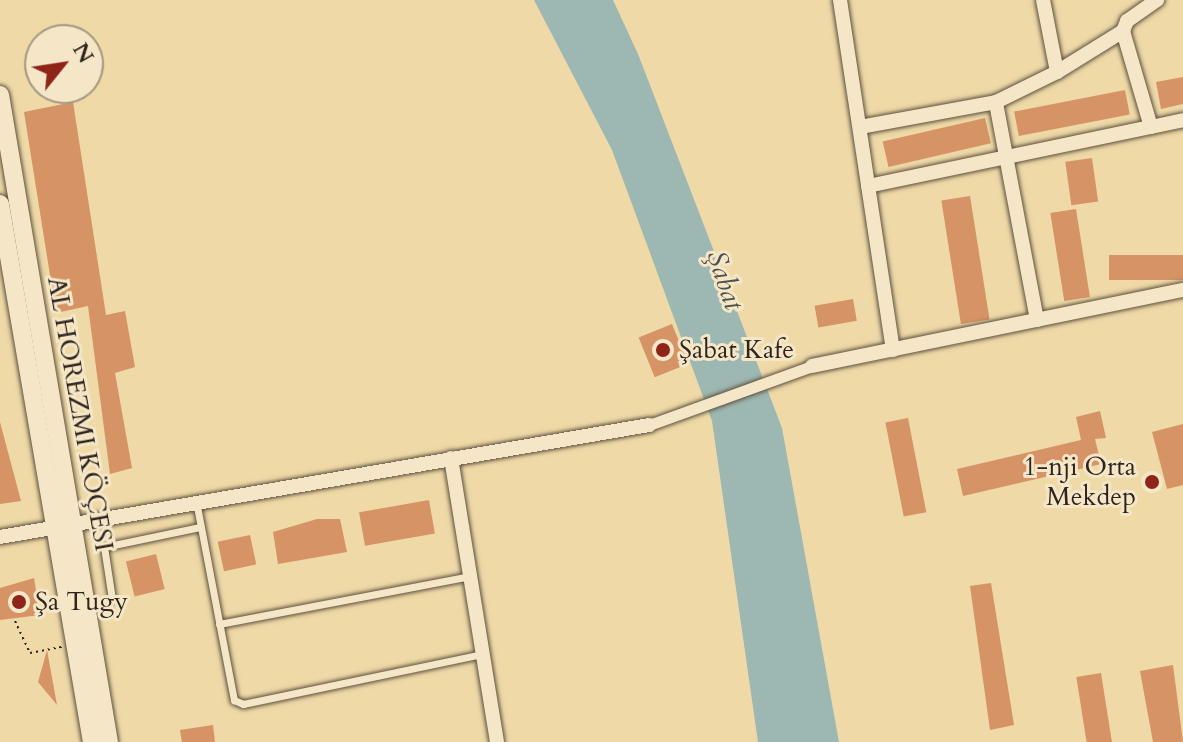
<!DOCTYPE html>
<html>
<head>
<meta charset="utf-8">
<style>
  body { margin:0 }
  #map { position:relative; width:1183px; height:742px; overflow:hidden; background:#eed9a7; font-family:Cardo,serif }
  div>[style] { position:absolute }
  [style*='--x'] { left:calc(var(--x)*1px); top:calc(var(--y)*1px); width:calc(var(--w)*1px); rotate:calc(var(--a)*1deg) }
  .water>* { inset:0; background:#9db8b2 }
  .building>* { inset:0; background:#d69366; transform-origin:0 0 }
  .path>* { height:2px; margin-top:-1px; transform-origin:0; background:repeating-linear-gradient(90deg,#2e241c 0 2px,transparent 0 6px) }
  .roads { filter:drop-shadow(0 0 2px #5e513f) drop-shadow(0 0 2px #5e513f) }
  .service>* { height:7px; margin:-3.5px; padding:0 3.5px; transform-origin:3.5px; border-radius:3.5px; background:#f4e6c6 }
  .pedestrian>* { height:11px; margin:-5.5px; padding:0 5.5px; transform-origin:5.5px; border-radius:5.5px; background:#f4e6c6 }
  .minor>* { height:14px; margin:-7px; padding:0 7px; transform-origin:7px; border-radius:7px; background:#f4e6c6 }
  .tertiary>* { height:18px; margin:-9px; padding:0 9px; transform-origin:9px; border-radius:9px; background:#f4e6c6 }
  .dots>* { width:22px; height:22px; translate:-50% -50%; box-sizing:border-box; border:4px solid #f4e6c6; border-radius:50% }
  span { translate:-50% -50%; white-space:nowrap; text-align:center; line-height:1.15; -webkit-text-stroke:6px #f4e6c6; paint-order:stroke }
  .poi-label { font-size:26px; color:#2e241c }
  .left { translate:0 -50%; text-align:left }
  .right { translate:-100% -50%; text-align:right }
  .street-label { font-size:26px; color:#2e241c }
  .water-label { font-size:28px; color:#4f5049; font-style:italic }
  .north { position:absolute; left:24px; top:24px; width:80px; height:80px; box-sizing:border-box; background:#f4e6c6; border:2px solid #a59882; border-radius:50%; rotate:60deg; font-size:22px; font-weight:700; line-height:32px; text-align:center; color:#2e241c }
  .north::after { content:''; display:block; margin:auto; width:28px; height:36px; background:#8f2418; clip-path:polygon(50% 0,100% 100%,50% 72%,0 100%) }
</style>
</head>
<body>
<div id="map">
  <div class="water">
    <div style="clip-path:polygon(534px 0,613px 0,638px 54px,782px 428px,839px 742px,758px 742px,712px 421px,612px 150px)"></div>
  </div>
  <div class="building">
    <div style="clip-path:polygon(1183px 77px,1183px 104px,1161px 109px,1156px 82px)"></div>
    <div style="left:1125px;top:90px;width:25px;height:113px;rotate:79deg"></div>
    <div style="clip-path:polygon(73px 102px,106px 315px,125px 311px,135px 367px,115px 373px,132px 468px,110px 474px,88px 306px,56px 313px,24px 112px)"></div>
    <div style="left:985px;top:118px;width:26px;height:105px;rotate:77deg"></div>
    <div style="left:1092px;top:158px;width:44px;height:27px;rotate:82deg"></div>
    <div style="left:970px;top:196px;width:125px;height:29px;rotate:81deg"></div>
    <div style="left:1076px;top:209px;width:89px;height:26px;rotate:81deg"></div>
    <div style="left:1183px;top:255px;width:25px;height:74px;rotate:90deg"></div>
    <div style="left:853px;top:299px;width:22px;height:39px;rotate:80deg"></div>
    <div style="left:672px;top:324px;width:43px;height:36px;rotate:68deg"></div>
    <div style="clip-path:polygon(1100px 411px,1106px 438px,1095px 439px,1101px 464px,963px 496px,957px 469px,1081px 440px,1076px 417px)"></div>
    <div style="left:908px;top:418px;width:96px;height:23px;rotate:79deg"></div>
    <div style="clip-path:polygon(0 422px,21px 501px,0 504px)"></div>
    <div style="clip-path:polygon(1183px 424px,1183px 485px,1167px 489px,1152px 432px)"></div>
    <div style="left:429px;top:500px;width:34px;height:71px;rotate:80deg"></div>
    <div style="clip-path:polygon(317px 519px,340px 519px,347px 552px,278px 564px,273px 532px)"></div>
    <div style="left:250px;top:535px;width:30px;height:33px;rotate:78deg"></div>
    <div style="left:156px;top:554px;width:36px;height:31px;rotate:76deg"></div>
    <div style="clip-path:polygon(34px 578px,40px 615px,0 620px,0 588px)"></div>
    <div style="clip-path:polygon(991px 583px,1014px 725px,990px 730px,970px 586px)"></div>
    <div style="clip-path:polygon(47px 650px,57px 705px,38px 682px)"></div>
    <div style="clip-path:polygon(1173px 665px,1183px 742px,1153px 742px,1140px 671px)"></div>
    <div style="left:1101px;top:673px;width:70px;height:25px;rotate:81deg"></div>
    <div style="clip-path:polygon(213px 725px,215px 742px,182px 742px,180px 730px)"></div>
  </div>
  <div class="path">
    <div style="--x:15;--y:621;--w:35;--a:65"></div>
    <div style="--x:30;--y:653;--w:33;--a:-11"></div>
  </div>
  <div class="roads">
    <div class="service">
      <div style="--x:196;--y:501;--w:203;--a:79.2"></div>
      <div style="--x:234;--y:700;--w:10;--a:24"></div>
      <div style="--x:243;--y:704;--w:245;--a:-11.8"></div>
      <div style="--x:112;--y:599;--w:53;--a:-98.7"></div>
      <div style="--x:104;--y:547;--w:98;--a:-11.8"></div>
      <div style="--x:219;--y:624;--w:256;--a:-10.8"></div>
    </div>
    <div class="pedestrian">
      <div style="--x:649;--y:425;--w:173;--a:-19.9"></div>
    </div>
    <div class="minor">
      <div style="--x:840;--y:0;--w:354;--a:81.4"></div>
      <div style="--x:1057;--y:72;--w:78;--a:-31.8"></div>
      <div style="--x:860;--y:127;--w:138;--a:-10.4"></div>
      <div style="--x:1151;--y:127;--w:33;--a:-12"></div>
      <div style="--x:868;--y:186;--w:289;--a:-11.8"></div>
      <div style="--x:1151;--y:127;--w:100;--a:-106.3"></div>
      <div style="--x:1123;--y:31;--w:11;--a:-68"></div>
      <div style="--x:1127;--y:21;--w:37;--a:-35"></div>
      <div style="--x:1037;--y:320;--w:222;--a:-100.7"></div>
      <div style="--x:996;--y:102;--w:68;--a:-26.2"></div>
      <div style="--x:1057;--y:72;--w:73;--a:-101"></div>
      <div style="--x:812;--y:366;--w:379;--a:-11.6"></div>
      <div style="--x:451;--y:458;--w:288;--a:80.8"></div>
      <div style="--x:0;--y:537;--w:659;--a:-9.79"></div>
    </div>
    <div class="tertiary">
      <div style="--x:0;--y:95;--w:656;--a:80.44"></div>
      <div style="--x:0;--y:204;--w:546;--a:80.3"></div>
    </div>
  </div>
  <div class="dots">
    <div style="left:663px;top:350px;background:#8f2418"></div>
    <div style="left:1152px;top:482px;background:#8f2418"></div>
    <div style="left:19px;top:602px;background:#8f2418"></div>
  </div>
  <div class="poi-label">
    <span class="left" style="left:679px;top:350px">Şabat Kafe</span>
    <span class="right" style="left:1136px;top:482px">1-nji Orta<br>Mekdep</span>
    <span class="left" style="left:35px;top:602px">Şa Tugy</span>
  </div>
  <div class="street-label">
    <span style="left:80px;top:414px;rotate:80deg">AL HOREZMI KÖÇESI</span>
  </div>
  <div class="water-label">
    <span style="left:725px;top:280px;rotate:71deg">Şabat</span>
  </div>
  <div class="north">N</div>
</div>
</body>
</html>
